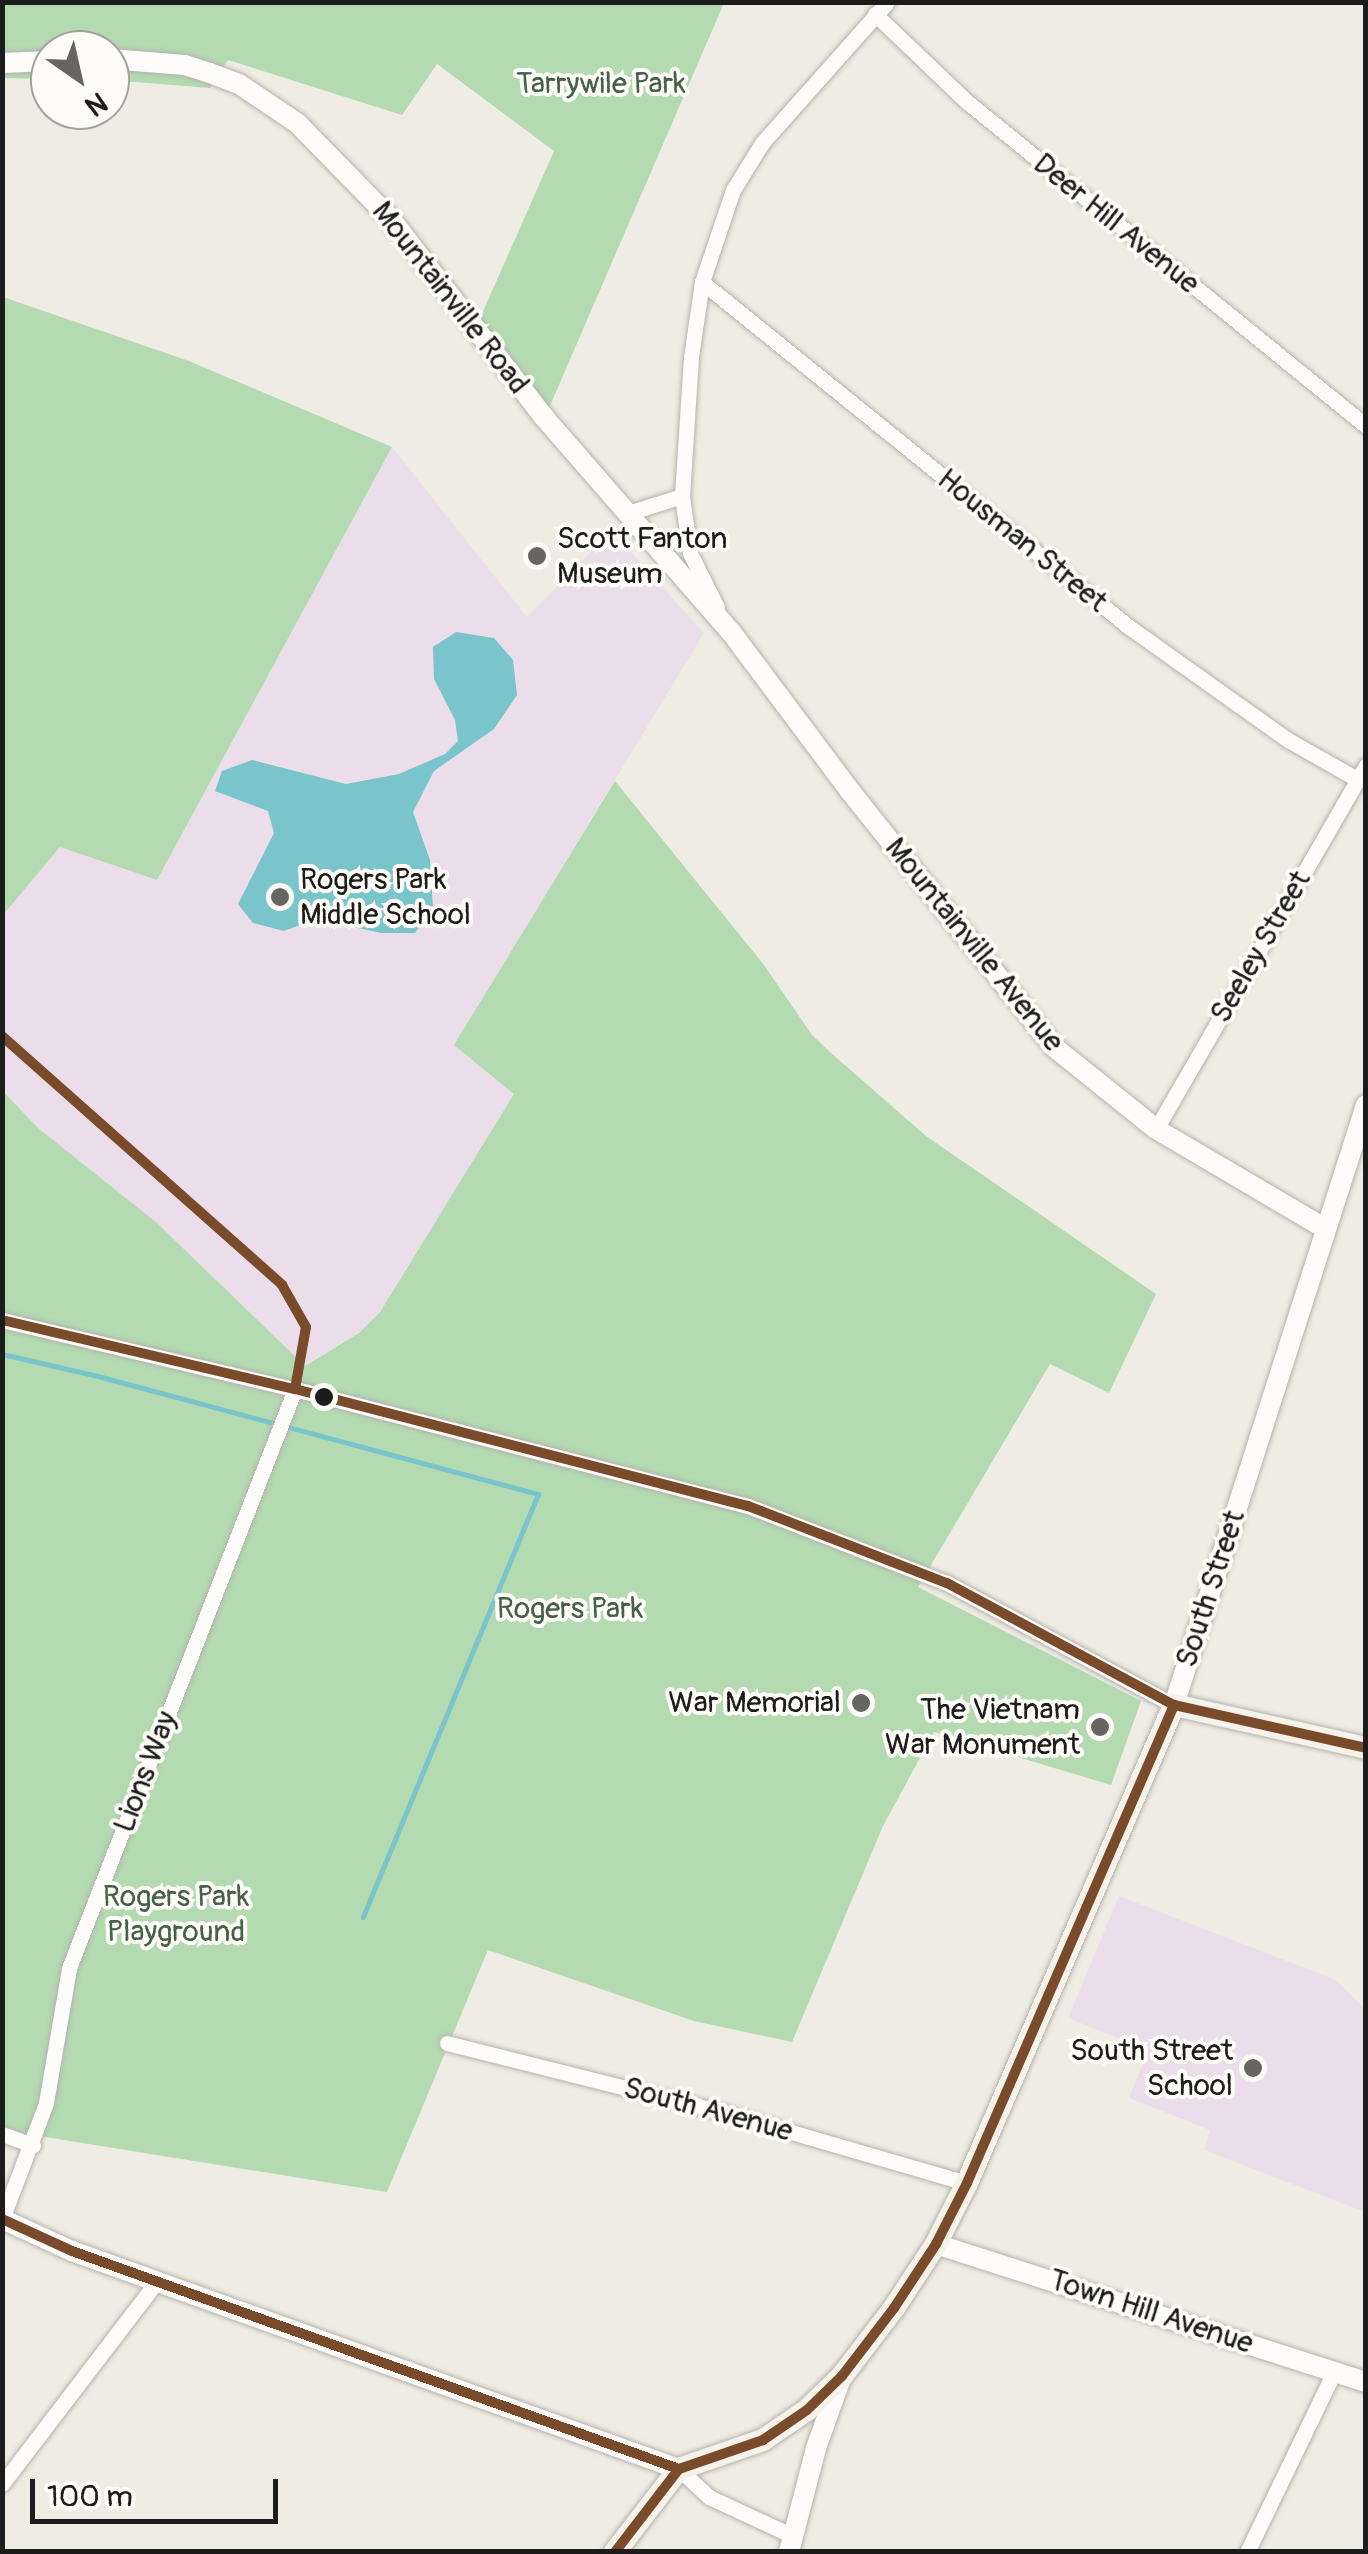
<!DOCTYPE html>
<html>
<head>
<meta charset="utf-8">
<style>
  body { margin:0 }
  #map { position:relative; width:1368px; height:2554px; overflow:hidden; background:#efece3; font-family:Pangolin,sans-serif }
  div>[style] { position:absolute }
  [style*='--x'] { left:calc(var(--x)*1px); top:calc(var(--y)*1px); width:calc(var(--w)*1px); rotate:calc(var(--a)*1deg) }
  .built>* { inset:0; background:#ebdeea }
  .green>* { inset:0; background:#b3dab1 }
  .water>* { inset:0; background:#79c5cb }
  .stream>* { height:5px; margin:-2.5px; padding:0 2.5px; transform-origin:2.5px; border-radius:2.5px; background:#79c5cb }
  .roads { filter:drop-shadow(0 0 2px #b4b3ad) drop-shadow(0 0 2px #b4b3ad) }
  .minor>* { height:15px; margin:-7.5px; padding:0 7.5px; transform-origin:7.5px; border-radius:7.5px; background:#fdfcfb }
  .tertiary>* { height:20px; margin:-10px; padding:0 10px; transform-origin:10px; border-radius:10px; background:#fdfcfb }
  .secondary>* { height:22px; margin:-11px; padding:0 11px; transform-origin:11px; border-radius:11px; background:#f5f2ec }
  .bus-1>* { height:10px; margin:-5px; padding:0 5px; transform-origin:5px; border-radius:5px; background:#7a4b2a }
  .dots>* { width:28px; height:28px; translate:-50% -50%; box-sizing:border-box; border:5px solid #fdfcf7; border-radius:50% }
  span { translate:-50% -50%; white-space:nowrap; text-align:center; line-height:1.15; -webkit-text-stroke:8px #fdfcf7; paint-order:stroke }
  .park-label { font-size:30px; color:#456247 }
  .street-label { font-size:30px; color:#1c1c1c }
  .poi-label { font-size:30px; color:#1c1c1c }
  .left { translate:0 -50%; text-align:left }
  .right { translate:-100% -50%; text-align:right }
  .frame { position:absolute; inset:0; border:5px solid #1c1c1c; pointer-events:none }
  .north { position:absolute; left:30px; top:30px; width:100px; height:100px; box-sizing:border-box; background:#fdfcf7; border:2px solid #a3a29f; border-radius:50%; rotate:146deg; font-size:28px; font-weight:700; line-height:40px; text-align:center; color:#1c1c1c }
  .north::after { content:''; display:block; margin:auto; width:35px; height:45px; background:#666562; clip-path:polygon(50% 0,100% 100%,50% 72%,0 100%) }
  .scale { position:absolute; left:30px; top:2479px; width:248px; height:45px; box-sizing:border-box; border:5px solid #1c1c1c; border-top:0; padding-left:12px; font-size:30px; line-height:35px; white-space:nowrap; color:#1c1c1c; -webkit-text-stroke:8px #fdfcf7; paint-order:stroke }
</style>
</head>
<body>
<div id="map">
  <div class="built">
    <div style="clip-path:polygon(392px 447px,527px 617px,612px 531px,704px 633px,455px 1044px,515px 1094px,380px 1311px,359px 1333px,304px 1366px,38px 1128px,3px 1090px,3px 915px,60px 847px,157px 880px)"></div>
    <div style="clip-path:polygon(1119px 1896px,1336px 1980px,1365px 2009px,1365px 2212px,1204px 2150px,1210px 2130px,1129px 2098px,1148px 2050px,1068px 2018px)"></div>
  </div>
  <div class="green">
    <div style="clip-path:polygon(3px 3px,724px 3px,546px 415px,477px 325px,554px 151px,437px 64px,402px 115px,228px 60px,210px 88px,110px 80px,110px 50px,50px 50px,50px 79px,3px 78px)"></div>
    <div style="clip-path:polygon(3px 297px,189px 361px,392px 447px,157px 880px,60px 847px,3px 915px)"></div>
    <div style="clip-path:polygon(615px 781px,764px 965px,812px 1035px,831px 1053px,926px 1136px,1156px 1294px,1109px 1393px,1050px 1364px,918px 1587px,1141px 1701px,1111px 1785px,934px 1732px,883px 1826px,792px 2042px,694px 2021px,488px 1950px,387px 2192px,27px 2134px,3px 2126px,2px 1090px,38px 1128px,157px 1223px,305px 1366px,359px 1333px,380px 1312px,514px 1094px,454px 1045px)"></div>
  </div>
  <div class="water">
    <div style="clip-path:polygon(456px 632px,494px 638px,513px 660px,517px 695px,494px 729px,434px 771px,413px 812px,430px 860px,433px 908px,415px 933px,381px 933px,317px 919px,284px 931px,253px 923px,238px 904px,274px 833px,268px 811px,215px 791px,222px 771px,252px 760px,346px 784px,399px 774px,445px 754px,458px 741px,455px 720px,434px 679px,433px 647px)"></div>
  </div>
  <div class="stream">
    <div style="--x:2;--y:1354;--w:94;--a:12.9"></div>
    <div style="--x:94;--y:1375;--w:460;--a:15"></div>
    <div style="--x:538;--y:1494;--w:458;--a:112.5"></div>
  </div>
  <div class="roads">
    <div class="minor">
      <div style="--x:875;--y:14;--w:126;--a:43.7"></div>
      <div style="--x:966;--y:101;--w:515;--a:39.09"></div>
      <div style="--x:702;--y:282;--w:549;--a:38.94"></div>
      <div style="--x:1129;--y:627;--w:195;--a:35.4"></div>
      <div style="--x:1288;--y:740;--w:79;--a:29.5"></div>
      <div style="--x:628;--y:513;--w:57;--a:-17.5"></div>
      <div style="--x:717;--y:607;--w:60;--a:-116.6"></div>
      <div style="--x:690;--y:553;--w:58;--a:-98"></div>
      <div style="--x:682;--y:496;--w:139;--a:-86.3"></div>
      <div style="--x:691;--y:357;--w:76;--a:-81.7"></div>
      <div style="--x:702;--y:282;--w:97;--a:-71.4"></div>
      <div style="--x:733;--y:190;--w:55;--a:-58.3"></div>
      <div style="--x:762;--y:143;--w:188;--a:-48.4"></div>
      <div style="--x:1156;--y:1129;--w:420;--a:-60"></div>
      <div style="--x:2;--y:1320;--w:301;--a:13.3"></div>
      <div style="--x:295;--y:1389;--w:468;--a:14.5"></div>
      <div style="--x:748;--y:1506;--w:213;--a:21.2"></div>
      <div style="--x:947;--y:1583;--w:258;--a:28.3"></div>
      <div style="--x:447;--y:2043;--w:291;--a:14.1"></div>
      <div style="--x:729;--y:2114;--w:248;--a:16.2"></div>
      <div style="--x:2;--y:2134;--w:33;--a:20"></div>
      <div style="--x:2;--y:2219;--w:124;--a:-69.2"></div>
      <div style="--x:46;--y:2103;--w:137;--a:-80.3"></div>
      <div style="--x:69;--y:1968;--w:622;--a:-68.68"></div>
      <div style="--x:679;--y:2469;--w:41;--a:43"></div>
      <div style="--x:709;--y:2497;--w:90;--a:24.9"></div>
      <div style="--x:2;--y:2484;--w:255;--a:-52.6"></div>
      <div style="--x:1247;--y:2552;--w:202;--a:-64.2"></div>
    </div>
    <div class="tertiary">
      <div style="--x:110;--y:59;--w:75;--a:4.6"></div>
      <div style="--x:185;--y:65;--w:26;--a:18"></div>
      <div style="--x:210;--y:73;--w:31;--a:21"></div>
      <div style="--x:239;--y:84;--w:70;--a:33.9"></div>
      <div style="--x:297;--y:123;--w:133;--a:45.6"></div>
      <div style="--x:390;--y:218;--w:250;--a:52.3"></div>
      <div style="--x:543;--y:416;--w:286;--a:49"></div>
      <div style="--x:731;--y:632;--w:199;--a:53.2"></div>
      <div style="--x:850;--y:791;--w:327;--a:51.4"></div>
      <div style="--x:1054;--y:1047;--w:131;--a:38.8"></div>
      <div style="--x:1156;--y:1129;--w:197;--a:30.5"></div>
      <div style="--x:2;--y:63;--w:48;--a:-2.4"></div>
      <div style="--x:1174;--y:1705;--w:630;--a:-72.26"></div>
      <div style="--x:2;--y:2219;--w:77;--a:24.6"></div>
      <div style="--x:72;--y:2251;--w:645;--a:19.76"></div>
      <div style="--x:936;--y:2244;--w:452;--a:17.8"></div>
      <div style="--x:789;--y:2552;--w:107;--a:-75.4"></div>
      <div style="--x:816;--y:2448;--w:74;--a:-70.3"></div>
    </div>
    <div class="secondary">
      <div style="--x:615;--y:2552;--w:105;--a:-52.4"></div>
      <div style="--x:679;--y:2469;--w:89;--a:-19"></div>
      <div style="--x:763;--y:2440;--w:53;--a:-34.3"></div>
      <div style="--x:807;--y:2410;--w:49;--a:-44.2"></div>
      <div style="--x:842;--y:2376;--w:86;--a:-52.6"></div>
      <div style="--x:894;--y:2308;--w:77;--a:-56.7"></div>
      <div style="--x:936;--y:2244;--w:68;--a:-63.1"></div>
      <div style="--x:967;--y:2183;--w:521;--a:-66.58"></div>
      <div style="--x:1174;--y:1705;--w:197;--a:12.6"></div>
    </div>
  </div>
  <div class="bus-1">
    <div style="--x:2;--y:1036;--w:375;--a:41.6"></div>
    <div style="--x:282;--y:1285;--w:48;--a:60.3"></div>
    <div style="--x:306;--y:1327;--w:63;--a:100.1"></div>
    <div style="--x:2;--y:1320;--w:301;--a:13.3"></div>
    <div style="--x:295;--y:1389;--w:468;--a:14.5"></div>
    <div style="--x:748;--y:1506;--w:213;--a:21.2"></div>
    <div style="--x:947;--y:1583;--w:258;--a:28.3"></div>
    <div style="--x:1174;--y:1705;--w:197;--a:12.6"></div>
    <div style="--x:2;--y:2219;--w:77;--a:24.6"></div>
    <div style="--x:72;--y:2251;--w:645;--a:19.76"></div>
    <div style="--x:615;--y:2552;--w:105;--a:-52.4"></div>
    <div style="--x:679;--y:2469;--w:89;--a:-19"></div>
    <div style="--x:763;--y:2440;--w:53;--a:-34.3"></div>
    <div style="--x:807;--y:2410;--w:49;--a:-44.2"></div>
    <div style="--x:842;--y:2376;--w:86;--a:-52.6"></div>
    <div style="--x:894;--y:2308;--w:77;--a:-56.7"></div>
    <div style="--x:936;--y:2244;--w:68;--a:-63.1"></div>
    <div style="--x:967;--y:2183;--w:521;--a:-66.58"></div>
  </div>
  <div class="dots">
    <div style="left:537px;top:556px;background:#666562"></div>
    <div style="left:280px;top:897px;background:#666562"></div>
    <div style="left:324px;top:1397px;background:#1c1c1c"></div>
    <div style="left:861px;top:1703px;background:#666562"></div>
    <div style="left:1100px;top:1727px;background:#666562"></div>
    <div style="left:1253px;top:2068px;background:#666562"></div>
  </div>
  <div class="park-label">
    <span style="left:601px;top:84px">Tarrywile Park</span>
    <span style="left:570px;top:1609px">Rogers Park</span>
    <span style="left:176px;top:1914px">Rogers Park<br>Playground</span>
  </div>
  <div class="street-label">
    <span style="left:1116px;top:224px;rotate:39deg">Deer Hill Avenue</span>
    <span style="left:450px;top:298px;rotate:52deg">Mountainville Road</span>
    <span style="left:1022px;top:541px;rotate:39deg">Housman Street</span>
    <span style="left:974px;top:945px;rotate:51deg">Mountainville Avenue</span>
    <span style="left:1261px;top:947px;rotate:-60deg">Seeley Street</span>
    <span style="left:1211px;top:1589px;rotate:-72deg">South Street</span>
    <span style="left:146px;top:1772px;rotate:-69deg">Lions Way</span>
    <span style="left:708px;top:2110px;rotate:15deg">South Avenue</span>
    <span style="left:1151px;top:2312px;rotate:18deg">Town Hill Avenue</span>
  </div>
  <div class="poi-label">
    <span class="left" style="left:557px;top:556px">Scott Fanton<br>Museum</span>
    <span class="left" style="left:300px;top:897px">Rogers Park<br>Middle School</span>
    <span class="right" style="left:841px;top:1703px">War Memorial</span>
    <span class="right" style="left:1080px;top:1727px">The Vietnam<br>War Monument</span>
    <span class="right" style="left:1233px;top:2068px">South Street<br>School</span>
  </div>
  <div class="frame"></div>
  <div class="north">N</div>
  <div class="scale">100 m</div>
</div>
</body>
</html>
